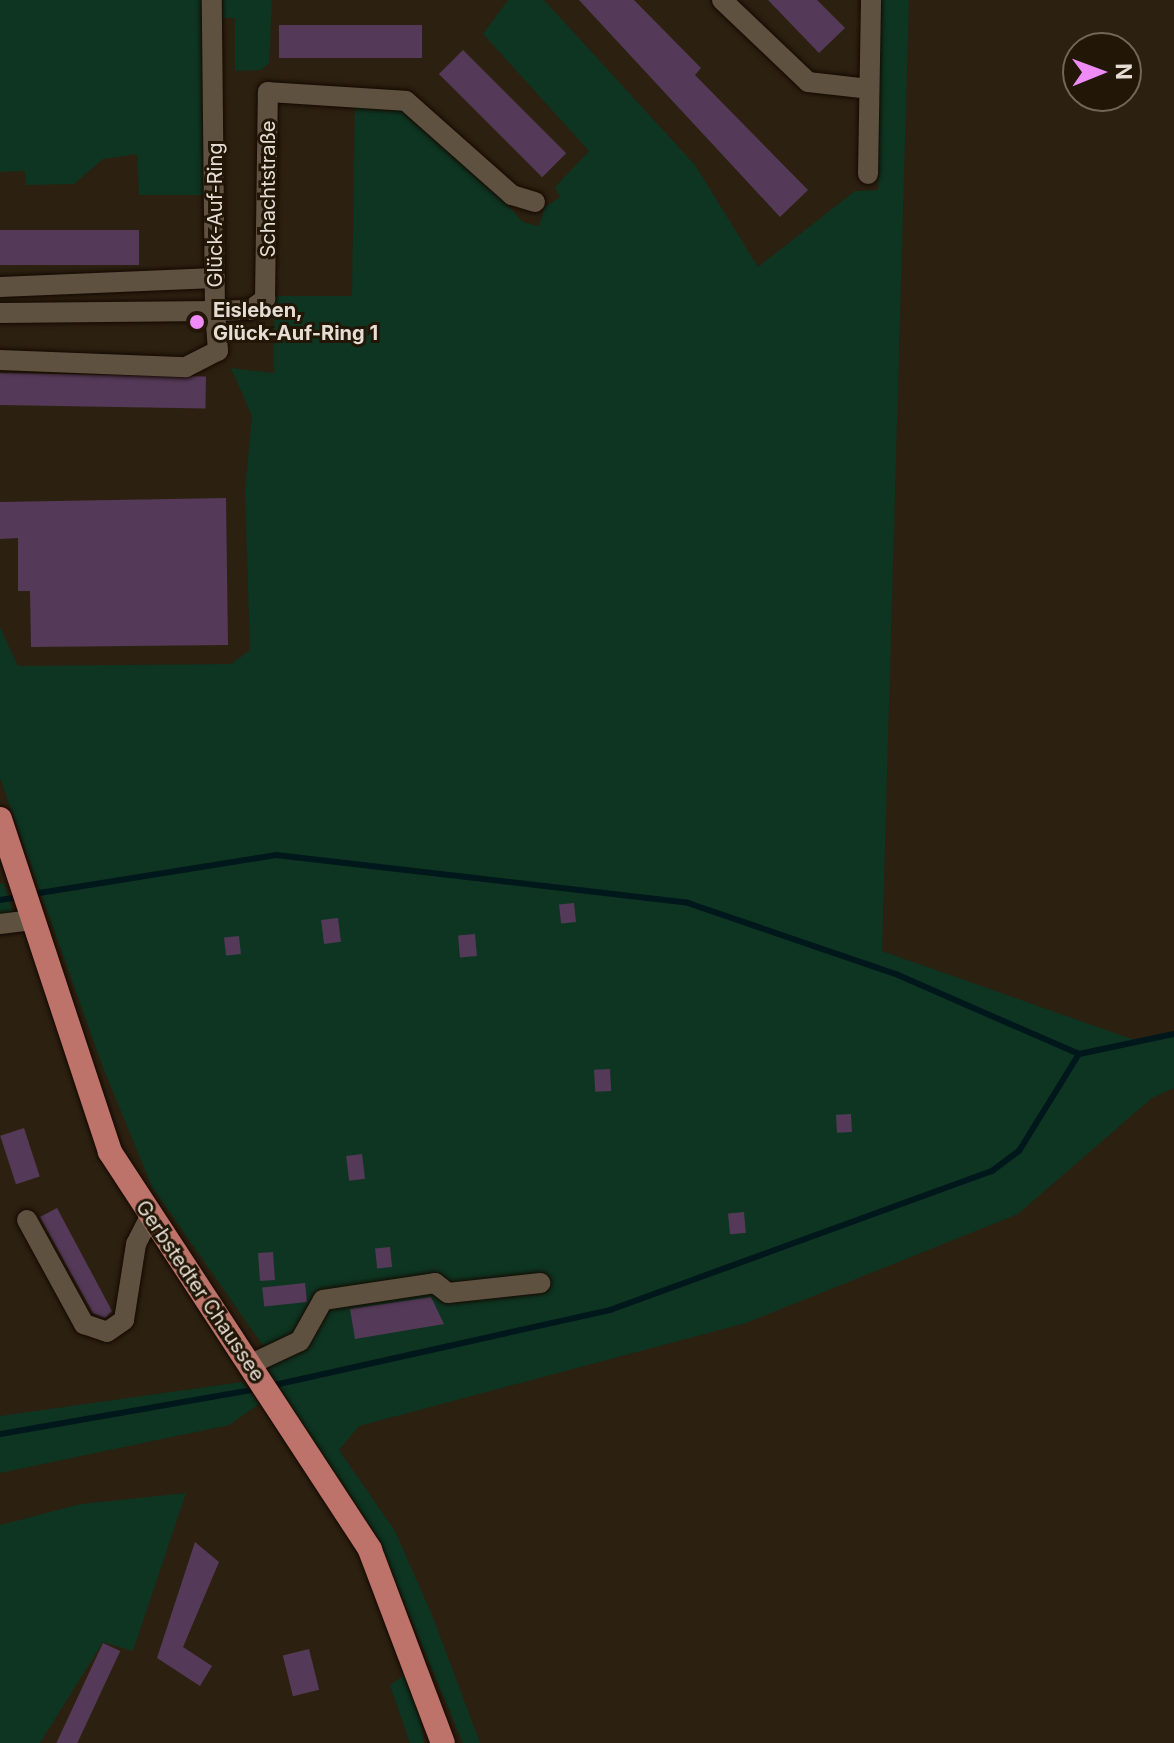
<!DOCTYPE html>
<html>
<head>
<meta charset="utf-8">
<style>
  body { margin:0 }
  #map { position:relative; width:1174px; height:1743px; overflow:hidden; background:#2c2010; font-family:Inter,sans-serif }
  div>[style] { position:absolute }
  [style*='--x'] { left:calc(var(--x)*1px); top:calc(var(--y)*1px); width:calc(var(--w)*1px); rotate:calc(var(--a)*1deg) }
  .green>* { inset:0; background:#0e3521 }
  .stream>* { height:6px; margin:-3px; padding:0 3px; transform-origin:3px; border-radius:3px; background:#00171b }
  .building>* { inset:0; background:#543a58; transform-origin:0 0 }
  .roads { filter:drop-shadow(0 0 2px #140900) drop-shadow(0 0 2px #140900) }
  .minor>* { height:20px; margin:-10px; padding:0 10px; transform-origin:10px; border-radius:10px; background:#5f5140 }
  .major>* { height:24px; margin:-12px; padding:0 12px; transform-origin:12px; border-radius:12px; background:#bd736a }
  .dots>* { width:22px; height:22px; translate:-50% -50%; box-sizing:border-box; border:4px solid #221707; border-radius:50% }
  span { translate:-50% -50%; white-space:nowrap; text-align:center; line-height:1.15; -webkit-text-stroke:6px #221707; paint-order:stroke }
  .street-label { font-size:20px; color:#e6ded4 }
  .poi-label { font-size:20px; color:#e6ded4; font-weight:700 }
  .left { translate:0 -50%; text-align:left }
  .north { position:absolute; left:1062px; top:32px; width:80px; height:80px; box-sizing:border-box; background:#221707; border:2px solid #706759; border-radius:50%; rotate:89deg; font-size:22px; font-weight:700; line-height:32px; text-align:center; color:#e6ded4 }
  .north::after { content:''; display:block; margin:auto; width:28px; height:36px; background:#ef8bf7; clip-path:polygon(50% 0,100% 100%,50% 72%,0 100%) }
</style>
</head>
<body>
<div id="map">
  <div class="green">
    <div style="clip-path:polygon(0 0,207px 0,208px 195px,139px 195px,137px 154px,103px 159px,74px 184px,26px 185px,25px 171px,0 172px)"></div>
    <div style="clip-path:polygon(218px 0,272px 0,269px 63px,261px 70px,235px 71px,235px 18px,219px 18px)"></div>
    <div style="clip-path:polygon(508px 0,544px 0,695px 165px,758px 267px,855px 191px,878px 190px,880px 0,909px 0,882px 951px,1140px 1042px,1174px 1034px,1174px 1088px,1152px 1098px,1018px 1214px,746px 1323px,359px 1426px,339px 1450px,395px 1531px,432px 1615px,480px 1743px,463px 1743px,376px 1535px,265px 1367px,273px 1360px,152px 1187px,102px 1065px,0 778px,0 627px,18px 666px,231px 664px,250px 650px,245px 490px,252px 416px,231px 368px,274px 373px,274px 296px,352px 296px,355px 99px,390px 103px,441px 133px,523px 222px,539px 226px,545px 207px,560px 197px,555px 187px,589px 151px,483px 34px)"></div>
    <div style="clip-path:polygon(4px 883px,13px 914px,0 916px,0 884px)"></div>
    <div style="clip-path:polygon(242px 1382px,259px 1404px,229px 1425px,0 1473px,0 1416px)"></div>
    <div style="clip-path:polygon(186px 1493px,133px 1651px,103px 1642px,40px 1743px,0 1743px,0 1525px,81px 1504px)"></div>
    <div style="clip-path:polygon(406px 1674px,420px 1719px,424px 1743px,410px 1743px,390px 1685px)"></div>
  </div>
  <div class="stream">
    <div style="--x:33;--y:894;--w:246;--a:-9.1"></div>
    <div style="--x:276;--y:855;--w:415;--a:6.6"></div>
    <div style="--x:688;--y:903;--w:222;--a:18.9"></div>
    <div style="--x:898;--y:975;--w:197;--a:23.6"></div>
    <div style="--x:0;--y:900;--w:18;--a:-9"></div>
    <div style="--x:270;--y:1386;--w:348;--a:-12.6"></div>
    <div style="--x:610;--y:1310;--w:407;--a:-20"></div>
    <div style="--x:992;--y:1171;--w:34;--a:-37"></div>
    <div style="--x:1019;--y:1151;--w:114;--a:-58.3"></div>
    <div style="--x:1079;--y:1054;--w:97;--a:-11.9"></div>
    <div style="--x:0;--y:1434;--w:263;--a:-9.9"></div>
  </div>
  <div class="building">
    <div style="clip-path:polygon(579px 0,634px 0,701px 68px,695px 75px,808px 190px,780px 217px)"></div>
    <div style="clip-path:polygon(768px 0,817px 0,845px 28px,819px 53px)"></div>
    <div style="left:279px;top:25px;width:143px;height:33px"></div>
    <div style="left:463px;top:50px;width:146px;height:34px;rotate:45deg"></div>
    <div style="left:139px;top:230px;width:35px;height:139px;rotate:90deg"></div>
    <div style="left:0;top:373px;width:206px;height:32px;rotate:1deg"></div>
    <div style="clip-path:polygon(226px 498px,228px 645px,31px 647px,30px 591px,18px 591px,18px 538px,0 539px,0 502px)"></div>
    <div style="left:574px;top:903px;width:19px;height:15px;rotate:84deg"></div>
    <div style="left:338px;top:918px;width:24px;height:17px;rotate:83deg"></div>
    <div style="left:475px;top:934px;width:22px;height:17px;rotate:85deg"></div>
    <div style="left:239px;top:936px;width:18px;height:15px;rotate:84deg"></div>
    <div style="left:610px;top:1069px;width:22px;height:16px;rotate:87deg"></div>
    <div style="left:851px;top:1114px;width:18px;height:15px;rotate:87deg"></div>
    <div style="left:24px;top:1128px;width:51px;height:25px;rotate:72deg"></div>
    <div style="left:362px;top:1154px;width:25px;height:16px;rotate:83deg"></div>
    <div style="clip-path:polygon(57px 1208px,112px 1311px,105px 1318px,93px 1313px,40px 1217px)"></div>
    <div style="left:744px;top:1212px;width:21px;height:16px;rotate:85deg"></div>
    <div style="left:390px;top:1247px;width:20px;height:15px;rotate:84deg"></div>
    <div style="left:273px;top:1252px;width:28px;height:15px;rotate:86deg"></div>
    <div style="left:305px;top:1283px;width:19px;height:43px;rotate:84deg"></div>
    <div style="clip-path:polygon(431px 1297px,444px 1324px,355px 1339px,350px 1309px)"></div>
    <div style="clip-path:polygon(195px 1542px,219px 1562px,183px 1647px,212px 1666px,200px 1686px,157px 1658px)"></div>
    <div style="left:103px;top:1643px;width:19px;height:112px;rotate:25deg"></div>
    <div style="left:309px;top:1649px;width:42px;height:27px;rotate:76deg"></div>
  </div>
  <div class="roads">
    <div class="minor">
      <div style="--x:722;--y:0;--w:119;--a:43.6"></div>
      <div style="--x:808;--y:82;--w:61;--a:6.5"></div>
      <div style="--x:868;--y:174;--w:174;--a:-89"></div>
      <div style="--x:0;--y:287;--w:215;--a:-2.4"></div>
      <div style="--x:0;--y:313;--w:215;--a:-0.5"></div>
      <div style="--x:215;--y:311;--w:311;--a:-90.6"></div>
      <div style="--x:0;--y:360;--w:186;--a:2.2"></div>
      <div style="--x:186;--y:367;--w:36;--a:-27"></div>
      <div style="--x:218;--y:351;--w:40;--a:-94.3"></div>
      <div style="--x:215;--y:311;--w:35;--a:-2"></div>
      <div style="--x:250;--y:310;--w:19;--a:-36"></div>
      <div style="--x:265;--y:299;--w:207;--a:-89.2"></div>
      <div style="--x:268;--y:92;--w:138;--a:3.7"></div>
      <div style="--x:406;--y:101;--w:142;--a:41.6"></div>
      <div style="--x:512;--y:195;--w:24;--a:17"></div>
      <div style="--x:0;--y:924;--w:33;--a:-7"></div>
      <div style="--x:27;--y:1220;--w:119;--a:61.3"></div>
      <div style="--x:84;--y:1324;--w:24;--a:19"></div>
      <div style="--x:107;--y:1332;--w:21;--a:-35"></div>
      <div style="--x:124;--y:1320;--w:77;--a:-81"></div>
      <div style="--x:136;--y:1244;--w:27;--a:-63"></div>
      <div style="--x:249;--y:1365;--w:56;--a:-25.2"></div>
      <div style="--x:300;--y:1341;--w:47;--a:-60.7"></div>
      <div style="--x:323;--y:1300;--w:113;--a:-8.6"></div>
      <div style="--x:435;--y:1283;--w:16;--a:38"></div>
      <div style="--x:448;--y:1293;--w:93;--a:-6.2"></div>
    </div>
    <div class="major">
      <div style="--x:0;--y:819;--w:351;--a:71.7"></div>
      <div style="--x:110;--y:1152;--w:475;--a:56.8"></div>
      <div style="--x:370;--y:1550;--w:206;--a:69.3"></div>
    </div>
  </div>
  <div class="dots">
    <div style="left:197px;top:322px;background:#ef8bf7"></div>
  </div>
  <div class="street-label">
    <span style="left:268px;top:189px;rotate:-90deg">Schachtstraße</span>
    <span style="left:215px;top:215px;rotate:-90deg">Glück-Auf-Ring</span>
    <span style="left:200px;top:1291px;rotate:56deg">Gerbstedter Chaussee</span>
  </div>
  <div class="poi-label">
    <span class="left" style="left:213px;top:322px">Eisleben,<br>Glück-Auf-Ring 1</span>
  </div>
  <div class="north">N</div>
</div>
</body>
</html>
